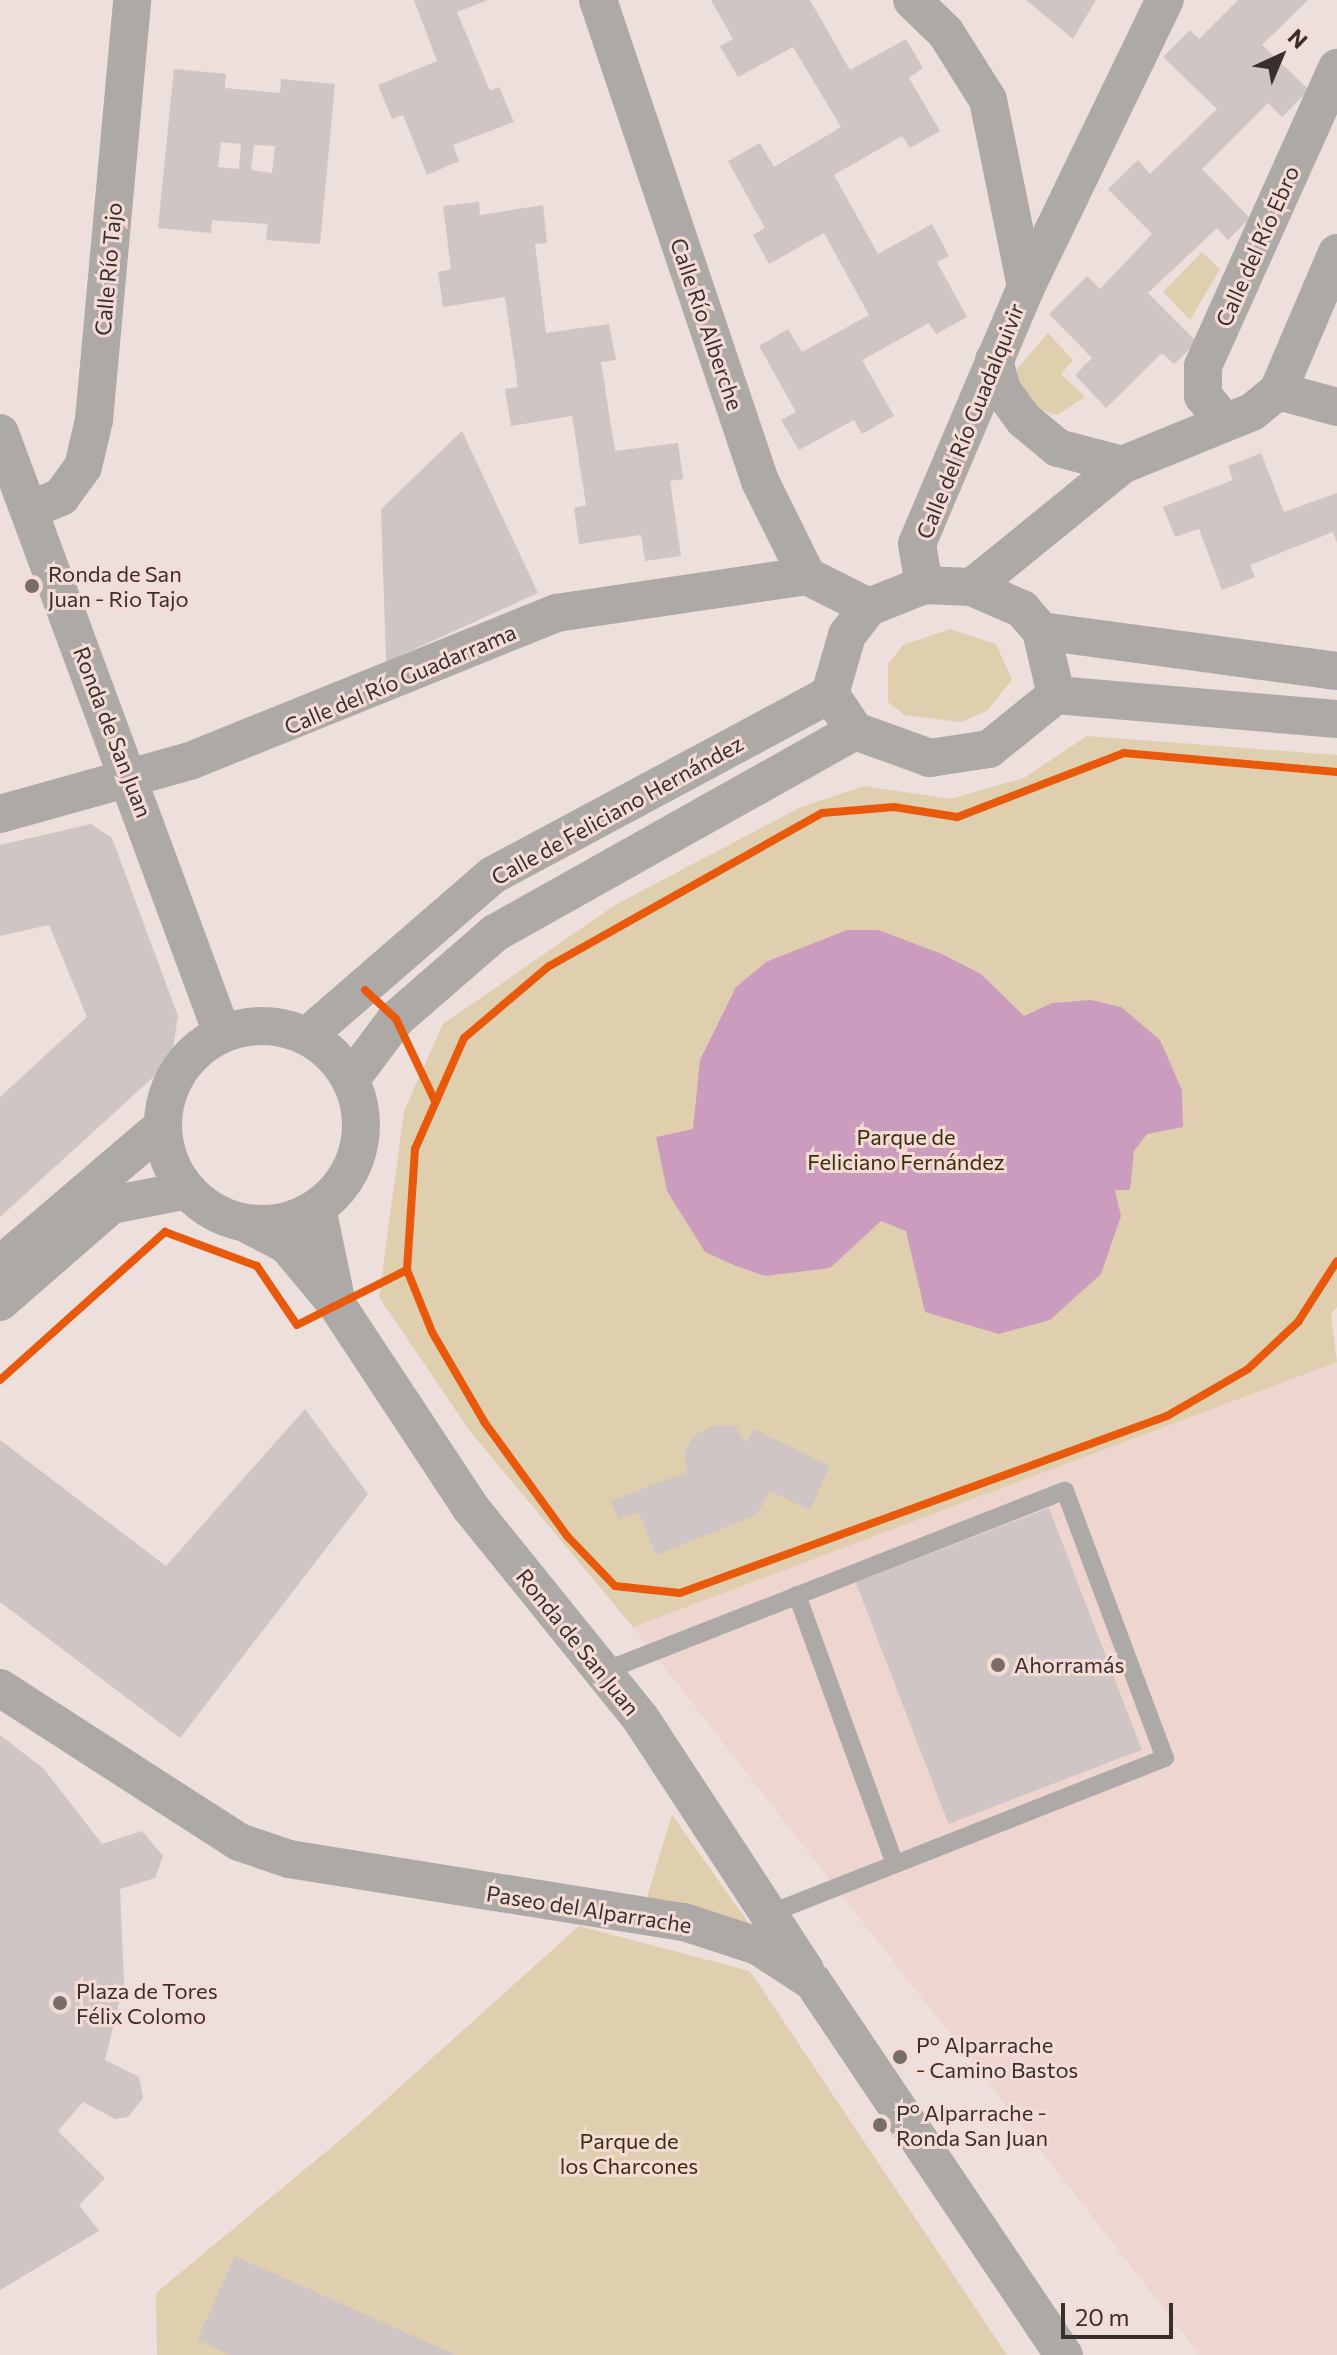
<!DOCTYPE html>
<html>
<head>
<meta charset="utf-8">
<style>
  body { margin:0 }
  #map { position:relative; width:1337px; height:2355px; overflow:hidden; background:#eddfdc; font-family:Commissioner,sans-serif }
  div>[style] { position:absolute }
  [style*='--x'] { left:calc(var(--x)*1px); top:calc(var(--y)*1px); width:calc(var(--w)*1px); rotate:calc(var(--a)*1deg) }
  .built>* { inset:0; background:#eed5cf }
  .green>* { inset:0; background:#dfcfae }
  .water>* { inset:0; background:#cb9cbd }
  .building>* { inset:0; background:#cfc5c4; transform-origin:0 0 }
  .lane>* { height:18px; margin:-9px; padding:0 9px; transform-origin:9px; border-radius:9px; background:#ada9a7 }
  .street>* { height:38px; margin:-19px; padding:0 19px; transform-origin:19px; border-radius:19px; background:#ada9a7 }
  .street>.ring { margin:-19px; padding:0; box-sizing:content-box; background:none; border:38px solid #ada9a7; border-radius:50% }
  .cycleway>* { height:8px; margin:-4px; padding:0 4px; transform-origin:4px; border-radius:4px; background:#e8590c }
  .dots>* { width:22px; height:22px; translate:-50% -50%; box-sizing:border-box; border:4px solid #f4dbd5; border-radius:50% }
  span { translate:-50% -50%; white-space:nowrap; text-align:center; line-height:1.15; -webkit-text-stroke:6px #f4dbd5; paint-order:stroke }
  .street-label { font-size:22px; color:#392f2d }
  .poi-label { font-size:22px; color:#392f2d }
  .left { translate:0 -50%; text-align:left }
  .park-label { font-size:22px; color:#392f0d }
  .north { position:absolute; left:1241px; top:16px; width:80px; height:80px; -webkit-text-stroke:6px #f4dbd5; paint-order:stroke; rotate:44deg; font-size:22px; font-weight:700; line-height:32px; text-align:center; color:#392f2d }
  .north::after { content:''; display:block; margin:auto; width:28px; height:36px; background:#392f2d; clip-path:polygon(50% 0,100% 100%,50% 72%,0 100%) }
  .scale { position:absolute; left:1061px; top:2303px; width:112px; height:36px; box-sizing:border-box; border:4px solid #392f2d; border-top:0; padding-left:10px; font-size:24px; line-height:28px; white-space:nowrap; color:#392f2d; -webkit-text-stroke:6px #f4dbd5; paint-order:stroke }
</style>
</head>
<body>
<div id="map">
  <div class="built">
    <div style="clip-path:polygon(1337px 1362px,1337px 2355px,1200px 2355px,633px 1627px)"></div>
  </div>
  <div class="green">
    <div style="clip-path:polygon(1202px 252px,1220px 269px,1190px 320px,1163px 292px)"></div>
    <div style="clip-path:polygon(1048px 333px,1073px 360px,1061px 374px,1085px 397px,1057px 415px,1039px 410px,1019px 387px,1017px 369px)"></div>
    <div style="clip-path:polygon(950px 629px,996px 644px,1012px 680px,987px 711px,961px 722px,904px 715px,888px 702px,888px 664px,903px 645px)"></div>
    <div style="clip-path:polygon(1087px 736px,1337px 755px,1337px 1307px,1331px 1314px,1337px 1362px,633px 1627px,469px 1430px,379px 1297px,404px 1111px,443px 1024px,615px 905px,801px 807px,864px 786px,950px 799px,1024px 778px)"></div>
    <div style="clip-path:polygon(672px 1815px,755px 1932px,647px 1897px)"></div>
    <div style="clip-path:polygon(579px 1926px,750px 1971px,1007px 2355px,157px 2355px,156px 2293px,351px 2131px)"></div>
  </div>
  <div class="water">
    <div style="clip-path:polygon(847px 930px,878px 930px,942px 954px,981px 974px,1024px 1016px,1052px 1003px,1091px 1000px,1121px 1007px,1160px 1040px,1182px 1090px,1183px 1127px,1147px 1134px,1134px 1151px,1130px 1190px,1115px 1190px,1121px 1216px,1101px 1274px,1050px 1320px,999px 1334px,925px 1312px,906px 1231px,881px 1221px,830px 1268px,765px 1276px,736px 1266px,705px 1252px,667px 1191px,656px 1137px,693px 1129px,700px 1060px,736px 987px,766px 962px)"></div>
  </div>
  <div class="building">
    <div style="clip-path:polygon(414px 0,488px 0,457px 12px,490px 91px,499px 87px,514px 122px,453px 145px,459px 161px,427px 175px,403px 115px,392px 119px,378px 85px,437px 61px)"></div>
    <div style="clip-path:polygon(711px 0,810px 0,850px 70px,906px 39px,923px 68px,909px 78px,940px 131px,910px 148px,902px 136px,834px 175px,878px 254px,932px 224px,949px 256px,937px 262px,967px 317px,936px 334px,929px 323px,862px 360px,894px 416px,862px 434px,854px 420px,799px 450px,781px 420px,796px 412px,759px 346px,788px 329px,802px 352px,869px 315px,824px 233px,769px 264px,753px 235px,765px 228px,728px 161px,760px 143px,774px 167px,841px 127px,793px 47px,738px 77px,720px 46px,733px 39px)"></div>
    <div style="clip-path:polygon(1026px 0,1096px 0,1073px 39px)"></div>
    <div style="clip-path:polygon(1238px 0,1308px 0,1262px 45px,1309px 90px,1282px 117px,1268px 103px,1202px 169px,1250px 218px,1228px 240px,1217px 228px,1148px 293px,1197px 342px,1174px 364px,1162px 353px,1106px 408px,1075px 375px,1092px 358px,1049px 314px,1087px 276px,1100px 289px,1152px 234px,1108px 189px,1138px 160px,1150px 174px,1217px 109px,1163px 57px,1190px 30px,1199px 39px)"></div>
    <div style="clip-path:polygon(evenodd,174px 69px,226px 74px,225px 88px,280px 93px,281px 79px,335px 84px,320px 244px,266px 240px,268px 224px,212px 220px,211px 233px,158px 228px,174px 69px,221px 142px,241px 144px,239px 169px,218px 167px,221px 142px,174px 69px,254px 145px,275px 146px,272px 173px,251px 170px,254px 145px)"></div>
    <div style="clip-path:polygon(479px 202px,480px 215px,543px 205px,547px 243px,535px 244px,546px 333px,609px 324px,616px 360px,601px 362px,615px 451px,678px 443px,683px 479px,670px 481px,681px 556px,645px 561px,641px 535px,579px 544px,574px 508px,586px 505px,572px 416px,511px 426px,505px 389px,518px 387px,505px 297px,443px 307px,438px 272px,451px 269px,443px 206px)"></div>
    <div style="clip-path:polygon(462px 431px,538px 593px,386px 662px,381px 509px)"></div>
    <div style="clip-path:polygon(1261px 453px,1284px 512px,1337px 493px,1337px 543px,1333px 532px,1250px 565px,1255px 577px,1222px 590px,1199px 529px,1175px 537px,1163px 507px,1233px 480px,1228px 466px)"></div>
    <div style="clip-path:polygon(91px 824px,112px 838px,178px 1016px,171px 1061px,0 1217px,0 1097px,87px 1017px,49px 925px,0 936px,0 845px)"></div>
    <div style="clip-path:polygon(305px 1409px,368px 1494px,180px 1738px,0 1602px,0 1440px,166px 1566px)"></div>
    <div style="clip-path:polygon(715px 1425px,735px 1426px,746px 1443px,754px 1429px,830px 1466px,810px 1510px,770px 1491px,757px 1515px,656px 1555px,638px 1512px,619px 1519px,610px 1501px,687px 1472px,684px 1454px,693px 1436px)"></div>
    <div style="left:1049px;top:1508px;width:259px;height:207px;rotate:69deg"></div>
    <div style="clip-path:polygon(0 1735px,44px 1769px,102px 1844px,142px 1831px,163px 1856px,155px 1878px,120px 1889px,124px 1983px,105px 2060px,139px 2077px,143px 2098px,128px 2117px,115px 2119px,83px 2102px,58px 2131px,105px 2178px,79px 2205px,99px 2231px,0 2290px)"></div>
    <div style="clip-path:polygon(235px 2256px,456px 2355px,230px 2355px,197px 2340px)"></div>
  </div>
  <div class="lane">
    <div style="--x:797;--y:1595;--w:286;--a:70"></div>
    <div style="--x:602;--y:1672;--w:497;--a:-21.4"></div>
    <div style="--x:1065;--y:1491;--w:285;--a:69.5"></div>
    <div style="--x:1165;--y:1758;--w:427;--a:158.5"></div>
  </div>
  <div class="street">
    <div style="--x:598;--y:0;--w:508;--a:71.39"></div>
    <div style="--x:760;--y:481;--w:106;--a:63.7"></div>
    <div style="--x:807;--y:576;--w:69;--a:26.6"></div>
    <div style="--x:912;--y:0;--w:47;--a:44.1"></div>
    <div style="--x:946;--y:33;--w:79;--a:57.9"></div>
    <div style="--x:988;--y:100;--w:191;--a:78.5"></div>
    <div style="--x:1026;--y:287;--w:279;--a:113"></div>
    <div style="--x:917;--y:544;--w:42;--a:80.3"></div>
    <div style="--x:1026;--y:287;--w:319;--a:-64.2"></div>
    <div style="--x:994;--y:360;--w:31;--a:75"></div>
    <div style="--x:1002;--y:390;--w:37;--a:54"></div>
    <div style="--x:1024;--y:420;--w:44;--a:39.5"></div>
    <div style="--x:1058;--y:448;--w:66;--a:14.9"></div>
    <div style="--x:1278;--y:391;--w:61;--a:15.2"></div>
    <div style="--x:1225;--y:422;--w:34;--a:-130"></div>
    <div style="--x:1203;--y:396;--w:30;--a:-90"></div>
    <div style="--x:1203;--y:366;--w:327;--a:-65.8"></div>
    <div style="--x:0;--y:433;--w:640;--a:69.7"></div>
    <div style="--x:30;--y:510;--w:34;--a:-23"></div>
    <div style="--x:61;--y:497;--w:37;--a:-54"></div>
    <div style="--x:83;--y:467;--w:48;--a:-76.8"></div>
    <div style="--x:94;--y:420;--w:422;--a:-84.8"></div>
    <div style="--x:924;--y:585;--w:48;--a:2.4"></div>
    <div style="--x:972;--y:587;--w:55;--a:23.7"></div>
    <div style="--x:1022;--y:609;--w:29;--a:49"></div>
    <div style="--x:1041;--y:631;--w:66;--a:76.8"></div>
    <div style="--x:1056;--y:695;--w:86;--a:141.1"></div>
    <div style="--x:989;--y:749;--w:60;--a:171.3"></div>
    <div style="--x:930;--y:758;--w:80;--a:-160.2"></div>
    <div style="--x:855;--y:731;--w:45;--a:-124"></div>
    <div style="--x:830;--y:694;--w:61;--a:-73.9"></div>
    <div style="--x:847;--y:635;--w:36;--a:-52"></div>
    <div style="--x:869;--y:607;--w:59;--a:-21.8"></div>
    <div style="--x:972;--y:587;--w:193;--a:-39.1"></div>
    <div style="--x:1122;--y:465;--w:140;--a:-22.2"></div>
    <div style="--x:1252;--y:412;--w:33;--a:-39"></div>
    <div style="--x:1278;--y:391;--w:150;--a:-66.9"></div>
    <div style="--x:1041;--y:631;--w:299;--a:7.7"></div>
    <div style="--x:1056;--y:695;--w:282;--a:4.9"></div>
    <div style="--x:0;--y:814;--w:197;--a:-15.6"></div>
    <div style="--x:190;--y:761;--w:395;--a:-22"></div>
    <div style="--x:556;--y:613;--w:254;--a:-8.4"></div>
    <div class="ring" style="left:163px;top:1026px;width:160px;height:160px"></div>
    <div style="--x:307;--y:1036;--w:246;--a:-40.9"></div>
    <div style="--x:493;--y:875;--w:383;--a:-28.2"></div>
    <div style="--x:351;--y:1079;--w:75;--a:-53.1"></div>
    <div style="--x:396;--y:1019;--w:131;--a:-41"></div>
    <div style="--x:495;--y:933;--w:413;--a:-29.3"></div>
    <div style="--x:317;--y:1208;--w:93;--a:78.2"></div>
    <div style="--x:245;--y:1223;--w:47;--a:27.6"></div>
    <div style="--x:287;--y:1245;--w:78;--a:50.2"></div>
    <div style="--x:337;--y:1305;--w:242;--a:56.6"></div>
    <div style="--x:470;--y:1507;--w:272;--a:51.1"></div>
    <div style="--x:641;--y:1719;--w:300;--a:56.8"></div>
    <div style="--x:0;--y:1265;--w:214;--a:-40.5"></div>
    <div style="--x:0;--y:1302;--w:147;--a:-41.1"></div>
    <div style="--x:111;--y:1205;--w:78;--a:-11"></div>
    <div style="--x:0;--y:1688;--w:284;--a:32.8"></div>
    <div style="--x:239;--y:1842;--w:53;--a:18.8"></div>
    <div style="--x:289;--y:1859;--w:400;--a:9.1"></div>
    <div style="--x:684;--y:1922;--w:78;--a:18"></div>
    <div style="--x:758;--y:1946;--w:66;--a:33.2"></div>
    <div style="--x:813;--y:1982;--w:450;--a:56.1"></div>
  </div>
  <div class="cycleway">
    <div style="--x:1337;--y:772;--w:214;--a:-174.9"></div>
    <div style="--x:1124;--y:753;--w:179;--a:159"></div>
    <div style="--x:957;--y:817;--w:64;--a:-171"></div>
    <div style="--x:894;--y:807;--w:72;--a:175.2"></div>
    <div style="--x:822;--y:813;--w:313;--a:150.7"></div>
    <div style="--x:549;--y:966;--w:111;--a:139.7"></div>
    <div style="--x:464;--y:1038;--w:121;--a:113.8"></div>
    <div style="--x:415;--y:1149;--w:121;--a:93.8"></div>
    <div style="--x:407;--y:1270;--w:67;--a:68"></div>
    <div style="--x:432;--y:1332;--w:105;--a:59.8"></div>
    <div style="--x:485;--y:1423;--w:140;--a:54"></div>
    <div style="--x:567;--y:1536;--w:69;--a:46.2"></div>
    <div style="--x:615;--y:1586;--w:65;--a:6.1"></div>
    <div style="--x:680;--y:1593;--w:518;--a:-19.97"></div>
    <div style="--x:1167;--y:1416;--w:94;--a:-30.1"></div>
    <div style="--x:1248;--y:1369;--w:69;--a:-43.2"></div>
    <div style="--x:1298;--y:1322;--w:72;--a:-57.4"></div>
    <div style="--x:365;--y:990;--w:42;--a:43.1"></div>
    <div style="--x:396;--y:1019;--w:89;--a:64.6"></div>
    <div style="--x:0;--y:1380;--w:222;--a:-41.9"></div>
    <div style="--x:165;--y:1232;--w:98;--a:20.3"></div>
    <div style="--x:257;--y:1266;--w:71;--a:55.9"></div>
    <div style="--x:297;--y:1325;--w:123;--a:-26.6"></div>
  </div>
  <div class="dots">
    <div style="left:32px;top:586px;background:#786d6a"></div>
    <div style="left:998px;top:1665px;background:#786d6a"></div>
    <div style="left:60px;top:2003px;background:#786d6a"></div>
    <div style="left:900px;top:2057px;background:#786d6a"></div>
    <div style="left:880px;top:2125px;background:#786d6a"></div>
  </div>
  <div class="street-label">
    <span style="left:1257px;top:246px;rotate:-66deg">Calle del Río Ebro</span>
    <span style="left:108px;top:269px;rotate:-85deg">Calle Río Tajo</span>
    <span style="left:707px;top:324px;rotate:71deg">Calle Río Alberche</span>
    <span style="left:970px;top:421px;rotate:-68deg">Calle del Río Guadalquivir</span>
    <span style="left:400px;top:679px;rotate:-23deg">Calle del Río Guadarrama</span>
    <span style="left:113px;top:732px;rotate:69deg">Ronda de San Juan</span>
    <span style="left:617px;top:810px;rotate:-29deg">Calle de Feliciano Hernández</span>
    <span style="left:578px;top:1642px;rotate:51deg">Ronda de San Juan</span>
    <span style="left:589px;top:1909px;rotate:9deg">Paseo del Alparrache</span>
  </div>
  <div class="poi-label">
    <span class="left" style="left:48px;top:586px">Ronda de San<br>Juan - Rio Tajo</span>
    <span class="left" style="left:1014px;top:1665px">Ahorramás</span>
    <span class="left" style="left:76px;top:2003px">Plaza de Tores<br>Félix Colomo</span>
    <span class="left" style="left:916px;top:2057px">Pº Alparrache<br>- Camino Bastos</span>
    <span class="left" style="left:896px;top:2125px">Pº Alparrache -<br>Ronda San Juan</span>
  </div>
  <div class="park-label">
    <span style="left:906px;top:1149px">Parque de<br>Feliciano Fernández</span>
    <span style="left:629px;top:2153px">Parque de<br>los Charcones</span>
  </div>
  <div class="north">N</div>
  <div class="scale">20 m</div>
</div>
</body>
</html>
